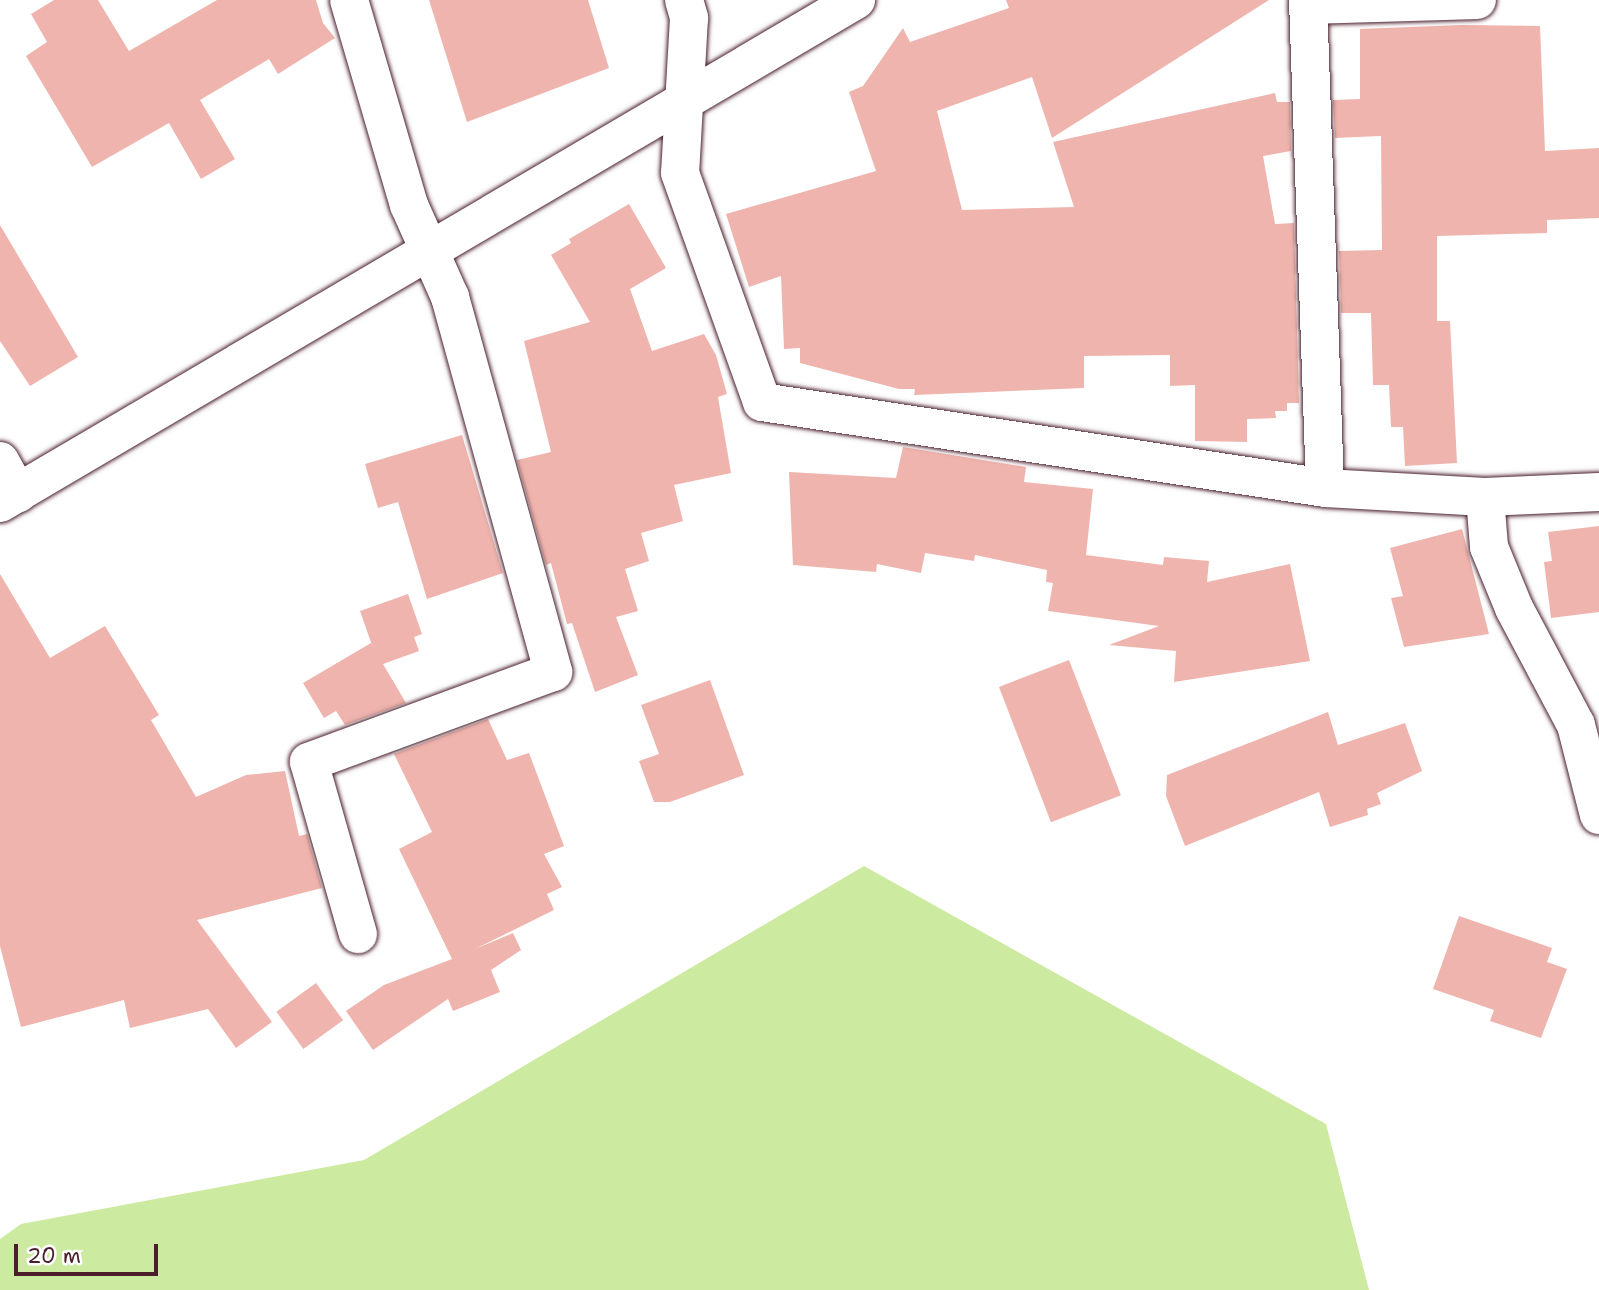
<!DOCTYPE html>
<html>
<head>
<meta charset="utf-8">
<style>
  body { margin:0 }
  #map { position:relative; width:1599px; height:1290px; overflow:hidden; background:#fff; font-family:"Shantell Sans",sans-serif }
  div>[style] { position:absolute }
  [style*='--x'] { left:calc(var(--x)*1px); top:calc(var(--y)*1px); width:calc(var(--w)*1px); rotate:calc(var(--a)*1deg) }
  .green>* { inset:0; background:#cdeaa1 }
  .building>* { inset:0; background:#efb4ad; transform-origin:0 0 }
  .roads { filter:drop-shadow(0 0 2px #4a1f2b) drop-shadow(0 0 2px #4a1f2b) }
  .street>* { height:38px; margin:-19px; padding:0 19px; transform-origin:19px; border-radius:19px; background:#fff }
  .secondary>* { height:38px; margin:-19px; padding:0 19px; transform-origin:19px; border-radius:19px; background:#fff }
  span { translate:-50% -50%; white-space:nowrap; text-align:center; line-height:1.15; -webkit-text-stroke:7px #fff; paint-order:stroke }
  .scale { position:absolute; left:14px; top:1244px; width:144px; height:32px; box-sizing:border-box; border:4px solid #4a1f2b; border-top:0; padding-left:9px; font-size:21px; line-height:24px; white-space:nowrap; color:#4a1f2b; -webkit-text-stroke:5px #fff; paint-order:stroke }
</style>
</head>
<body>
<div id="map">
  <div class="green">
    <div style="clip-path:polygon(864px 866px,1326px 1124px,1369px 1290px,0 1290px,0 1239px,21px 1224px,364px 1160px)"></div>
  </div>
  <div class="building">
    <div style="clip-path:polygon(54px 0,98px 0,129px 51px,217px 0,316px 0,323px 23px,335px 38px,278px 74px,269px 59px,200px 100px,235px 159px,201px 179px,169px 123px,92px 167px,26px 56px,47px 42px,31px 14px)"></div>
    <div style="clip-path:polygon(429px 0,588px 0,609px 68px,467px 122px)"></div>
    <div style="clip-path:polygon(1006px 0,1269px 0,1052px 138px,1032px 77px,937px 111px,962px 210px,1074px 207px,1053px 142px,1275px 93px,1277px 102px,1290px 102px,1291px 151px,1263px 156px,1275px 224px,1294px 223px,1299px 403px,1287px 403px,1287px 411px,1275px 411px,1276px 418px,1247px 419px,1247px 442px,1195px 441px,1195px 385px,1170px 386px,1170px 355px,1084px 356px,1084px 388px,914px 395px,915px 389px,899px 389px,800px 363px,800px 348px,784px 349px,781px 276px,749px 287px,726px 214px,876px 171px,849px 92px,863px 86px,903px 28px,910px 42px,1009px 8px)"></div>
    <div style="clip-path:polygon(1462px 25px,1540px 26px,1545px 151px,1599px 148px,1599px 218px,1547px 220px,1547px 233px,1437px 236px,1437px 321px,1450px 321px,1457px 463px,1405px 466px,1403px 427px,1391px 427px,1389px 385px,1373px 385px,1371px 313px,1341px 313px,1339px 251px,1382px 250px,1381px 136px,1335px 138px,1333px 100px,1360px 99px,1360px 29px)"></div>
    <div style="clip-path:polygon(629px 204px,666px 268px,630px 289px,652px 351px,704px 334px,716px 355px,727px 394px,718px 397px,731px 473px,674px 485px,683px 521px,641px 533px,649px 561px,625px 569px,638px 611px,616px 617px,638px 675px,595px 692px,572px 623px,567px 624px,551px 563px,546px 565px,517px 460px,551px 452px,524px 341px,590px 322px,551px 255px,571px 243px,569px 239px)"></div>
    <div style="clip-path:polygon(0 225px,78px 357px,30px 386px,0 341px)"></div>
    <div style="clip-path:polygon(462px 435px,503px 573px,427px 599px,398px 502px,378px 508px,365px 464px)"></div>
    <div style="clip-path:polygon(903px 447px,1026px 467px,1024px 482px,1093px 489px,1086px 555px,1163px 565px,1164px 557px,1209px 561px,1207px 582px,1290px 564px,1310px 661px,1174px 682px,1176px 651px,1109px 645px,1159px 626px,1048px 611px,1053px 583px,1046px 582px,1047px 570px,975px 555px,974px 561px,925px 553px,921px 573px,877px 564px,876px 572px,793px 565px,789px 472px,896px 478px)"></div>
    <div style="clip-path:polygon(1599px 526px,1599px 612px,1551px 618px,1544px 562px,1552px 561px,1548px 532px)"></div>
    <div style="clip-path:polygon(1462px 529px,1489px 634px,1404px 647px,1391px 598px,1403px 596px,1390px 548px)"></div>
    <div style="clip-path:polygon(0 574px,50px 658px,105px 626px,159px 715px,151px 720px,196px 797px,246px 775px,285px 771px,299px 836px,307px 834px,322px 888px,197px 920px,272px 1022px,236px 1048px,208px 1009px,130px 1028px,124px 1000px,21px 1027px,0 946px)"></div>
    <div style="clip-path:polygon(408px 594px,422px 634px,414px 637px,419px 651px,383px 664px,406px 703px,345px 725px,336px 711px,324px 718px,303px 683px,371px 643px,373px 648px,360px 611px)"></div>
    <div style="left:1069px;top:660px;width:145px;height:75px;rotate:69deg"></div>
    <div style="clip-path:polygon(710px 680px,744px 775px,670px 802px,654px 802px,639px 761px,659px 754px,641px 705px)"></div>
    <div style="clip-path:polygon(1328px 712px,1338px 745px,1405px 723px,1422px 771px,1377px 793px,1381px 804px,1367px 809px,1368px 815px,1330px 827px,1319px 792px,1185px 846px,1166px 796px,1167px 775px)"></div>
    <div style="clip-path:polygon(488px 719px,507px 760px,529px 753px,564px 846px,544px 854px,562px 887px,547px 894px,554px 910px,475px 949px,513px 933px,521px 950px,491px 970px,500px 992px,453px 1011px,448px 999px,373px 1050px,346px 1011px,384px 985px,452px 959px,399px 849px,432px 832px,394px 754px)"></div>
    <div style="clip-path:polygon(1459px 916px,1552px 948px,1547px 962px,1567px 969px,1541px 1038px,1490px 1021px,1494px 1010px,1433px 989px)"></div>
    <div style="left:316px;top:983px;width:46px;height:49px;rotate:54deg"></div>
  </div>
  <div class="roads">
    <div class="street">
      <div style="--x:349;--y:0;--w:214;--a:73.7"></div>
      <div style="--x:409;--y:205;--w:101;--a:66"></div>
      <div style="--x:450;--y:297;--w:389;--a:74.6"></div>
      <div style="--x:553;--y:672;--w:260;--a:159.8"></div>
      <div style="--x:309;--y:762;--w:179;--a:74.1"></div>
      <div style="--x:684;--y:0;--w:19;--a:74"></div>
      <div style="--x:689;--y:18;--w:155;--a:93.3"></div>
      <div style="--x:680;--y:173;--w:243;--a:70.3"></div>
      <div style="--x:762;--y:402;--w:570;--a:8.68"></div>
      <div style="--x:1325;--y:488;--w:160;--a:3.2"></div>
      <div style="--x:1485;--y:497;--w:114;--a:-2.5"></div>
      <div style="--x:1308;--y:0;--w:488;--a:88"></div>
      <div style="--x:1310;--y:5;--w:167;--a:-1.7"></div>
      <div style="--x:1485;--y:497;--w:50;--a:85.4"></div>
      <div style="--x:1489;--y:547;--w:66;--a:67.7"></div>
      <div style="--x:1514;--y:608;--w:132;--a:62.1"></div>
      <div style="--x:1576;--y:725;--w:93;--a:75.7"></div>
    </div>
    <div class="secondary">
      <div style="--x:0;--y:461;--w:37;--a:61"></div>
      <div style="--x:0;--y:503;--w:993;--a:-30.44"></div>
    </div>
  </div>
  <div class="scale">20 m</div>
</div>
</body>
</html>
